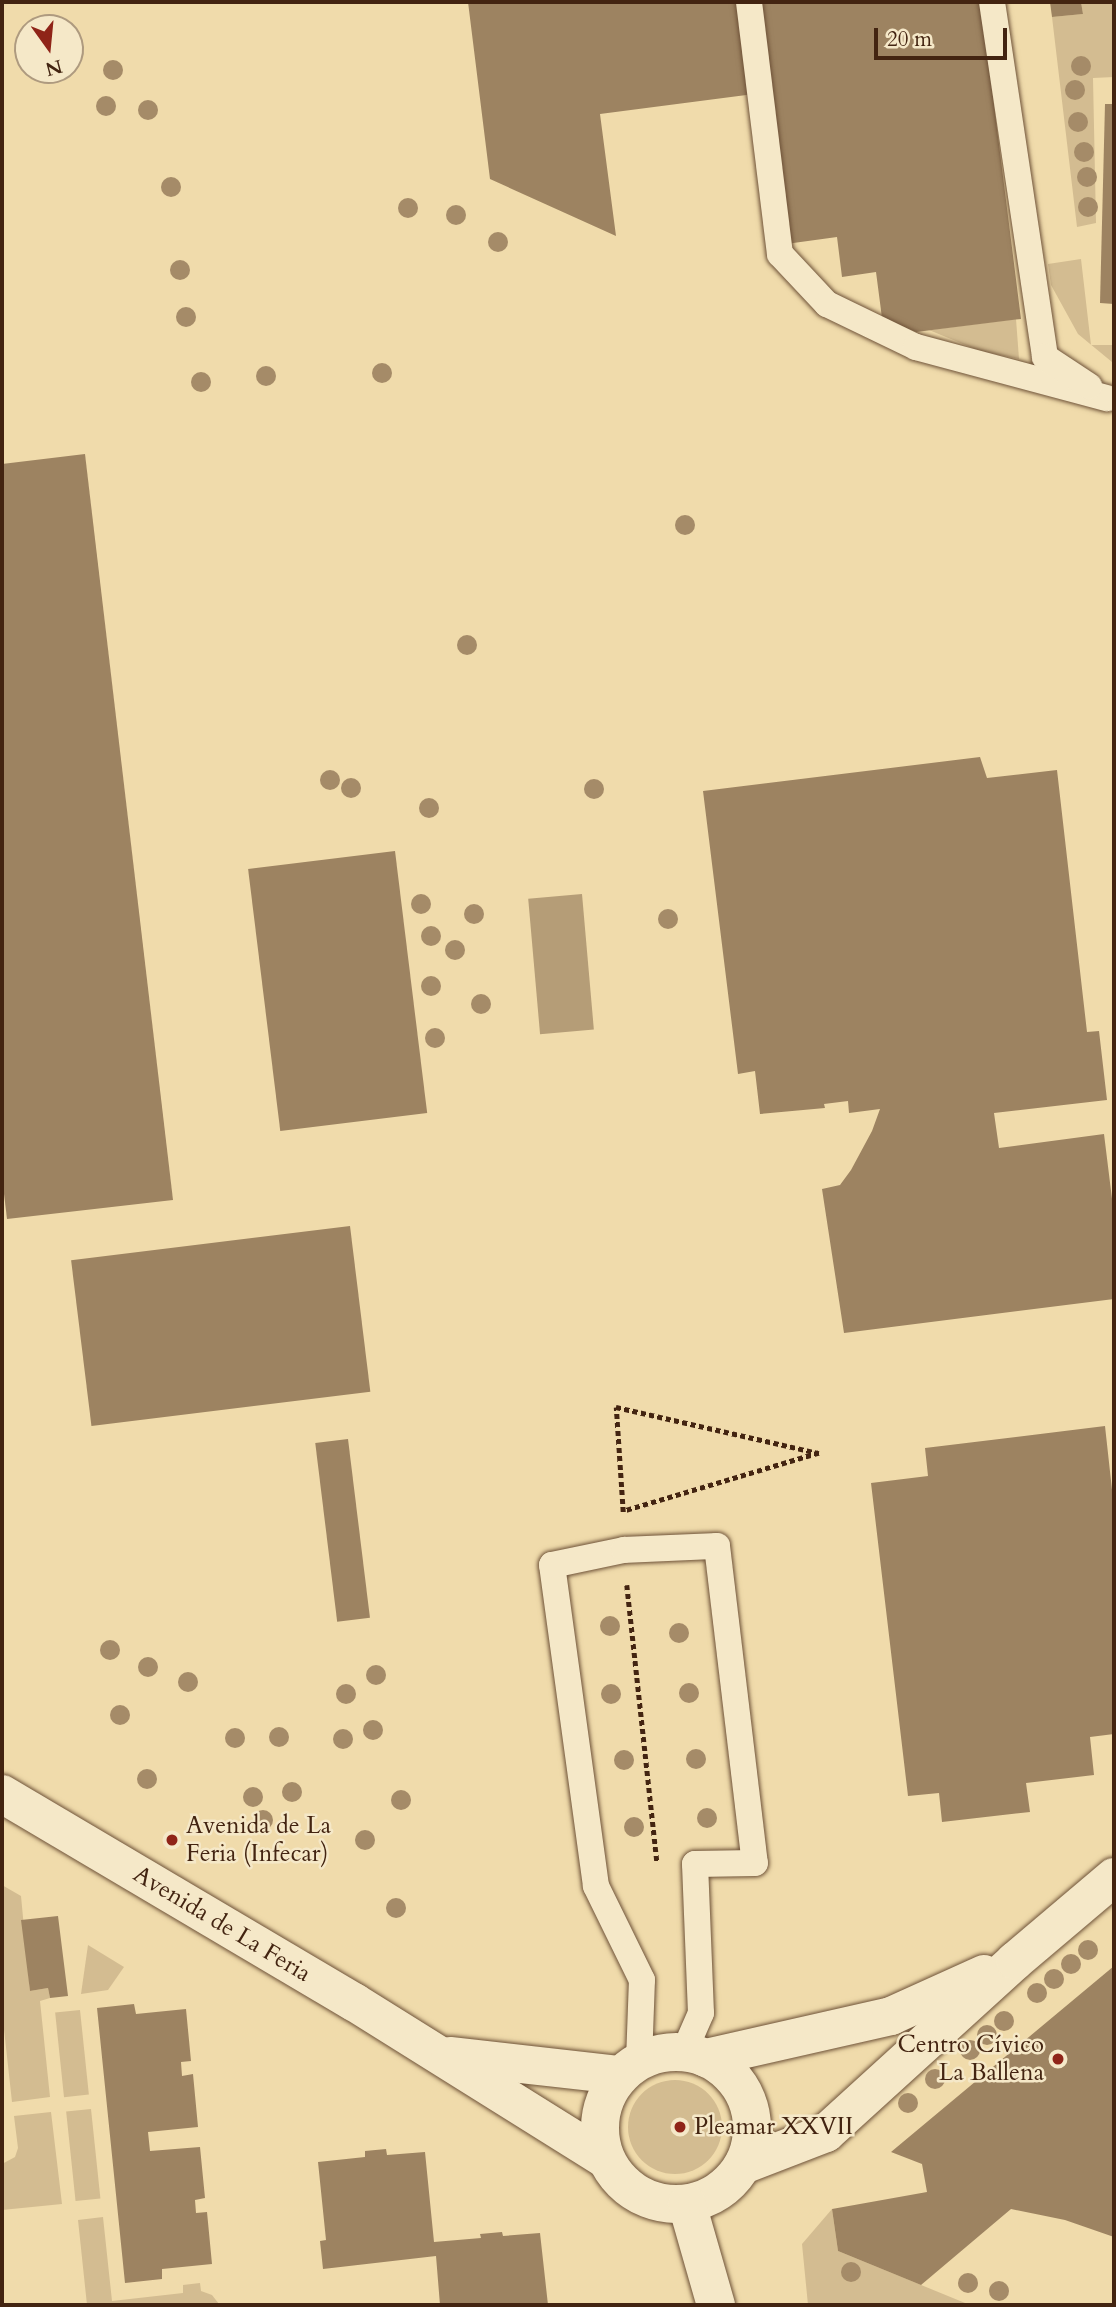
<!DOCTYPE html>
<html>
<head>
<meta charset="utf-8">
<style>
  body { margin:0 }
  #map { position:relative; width:1116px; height:2307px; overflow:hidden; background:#f0dbab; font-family:Cardo,serif }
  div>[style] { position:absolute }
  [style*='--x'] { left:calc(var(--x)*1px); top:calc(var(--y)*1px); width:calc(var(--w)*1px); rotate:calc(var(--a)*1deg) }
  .green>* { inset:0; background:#d3bc91; transform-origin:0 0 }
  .round { border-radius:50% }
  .water>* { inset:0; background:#b59d77; transform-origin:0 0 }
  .building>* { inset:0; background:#9d8361; transform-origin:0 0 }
  .path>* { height:4.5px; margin-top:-2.25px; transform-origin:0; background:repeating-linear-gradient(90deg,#432411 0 5px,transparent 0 8.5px) }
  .roads { filter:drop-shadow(0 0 2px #6e5238) drop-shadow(0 0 2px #6e5238) }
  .lane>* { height:26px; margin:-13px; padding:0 13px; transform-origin:13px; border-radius:13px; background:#f5e8c8 }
  .street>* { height:38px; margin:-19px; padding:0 19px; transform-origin:19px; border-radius:19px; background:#f5e8c8 }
  .street>.ring { margin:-19px; padding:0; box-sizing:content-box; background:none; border:38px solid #f5e8c8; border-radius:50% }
  .trees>* { width:20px; height:20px; margin:-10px; border-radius:50%; background:#a58b68 }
  .dots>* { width:19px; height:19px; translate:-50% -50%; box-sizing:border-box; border:4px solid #f5e8c8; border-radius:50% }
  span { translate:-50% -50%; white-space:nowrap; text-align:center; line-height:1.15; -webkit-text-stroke:5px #f5e8c8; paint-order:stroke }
  .poi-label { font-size:24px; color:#432411 }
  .left { translate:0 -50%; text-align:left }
  .right { translate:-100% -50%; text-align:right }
  .street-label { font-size:24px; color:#432411 }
  .frame { position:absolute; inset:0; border:4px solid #432411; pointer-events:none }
  .north { position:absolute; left:14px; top:14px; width:70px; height:70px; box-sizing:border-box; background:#f5e8c8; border:2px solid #ae9a7f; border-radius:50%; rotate:165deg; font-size:19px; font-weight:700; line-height:28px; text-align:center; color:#432411 }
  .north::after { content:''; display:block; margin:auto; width:24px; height:32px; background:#8f2418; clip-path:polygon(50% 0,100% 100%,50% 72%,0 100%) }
  .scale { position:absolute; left:874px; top:28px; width:133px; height:32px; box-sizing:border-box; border:4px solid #432411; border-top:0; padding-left:9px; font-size:21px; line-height:24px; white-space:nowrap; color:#432411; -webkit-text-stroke:5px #f5e8c8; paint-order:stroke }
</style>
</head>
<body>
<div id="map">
  <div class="green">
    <div style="clip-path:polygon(1081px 2px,1114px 2px,1114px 77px,1093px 78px,1096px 223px,1077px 227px,1052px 17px,1083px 14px)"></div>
    <div style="clip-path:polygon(1081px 259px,1091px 345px,1114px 345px,1114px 363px,1112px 362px,1078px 334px,1051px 285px,1048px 264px)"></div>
    <div style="clip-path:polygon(1016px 319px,1019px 359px,980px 351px,929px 330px)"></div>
    <div style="clip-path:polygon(2px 1885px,21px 1896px,30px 1991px,48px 1988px,50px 1998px,40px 2001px,50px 2097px,12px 2102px,2px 2011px)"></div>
    <div style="clip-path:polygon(88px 1945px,124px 1967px,108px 1990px,81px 1994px)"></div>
    <div style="left:80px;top:2010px;width:85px;height:25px;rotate:84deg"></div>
    <div class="round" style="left:628px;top:2080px;width:94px;height:94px"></div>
    <div style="left:91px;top:2109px;width:90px;height:25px;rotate:84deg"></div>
    <div style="clip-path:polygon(51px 2112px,62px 2204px,2px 2210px,2px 2164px,15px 2157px,18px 2148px,14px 2116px)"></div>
    <div style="clip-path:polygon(832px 2209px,838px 2251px,970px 2305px,808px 2305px,802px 2244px)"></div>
    <div style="clip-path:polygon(103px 2217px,112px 2301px,183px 2293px,183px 2285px,200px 2283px,201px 2291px,212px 2295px,219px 2304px,232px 2305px,87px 2305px,78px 2220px)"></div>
  </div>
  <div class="water">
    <div style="left:582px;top:894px;width:136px;height:54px;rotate:85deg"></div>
  </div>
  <div class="building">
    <div style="clip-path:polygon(468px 2px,742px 2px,754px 94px,600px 114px,616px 236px,490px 179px)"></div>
    <div style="clip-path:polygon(754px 2px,981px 2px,1021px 319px,916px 332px,882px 318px,876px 272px,842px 277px,837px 237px,786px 244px)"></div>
    <div style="clip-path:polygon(1050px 2px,1081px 2px,1083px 14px,1052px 17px)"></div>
    <div style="clip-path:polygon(1105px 104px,1114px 104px,1114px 304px,1100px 303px)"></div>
    <div style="clip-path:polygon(85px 454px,173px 1200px,7px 1219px,2px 1177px,2px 464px)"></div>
    <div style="clip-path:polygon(980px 757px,987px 778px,1057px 770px,1087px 1032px,1099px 1031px,1107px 1100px,994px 1113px,999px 1148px,1104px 1134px,1114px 1215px,1114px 1299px,844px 1333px,822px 1189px,840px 1185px,851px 1170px,872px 1131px,880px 1109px,849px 1113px,848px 1101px,824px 1104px,825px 1108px,760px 1114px,755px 1071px,738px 1074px,703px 791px)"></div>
    <div style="left:395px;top:851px;width:264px;height:148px;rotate:83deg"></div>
    <div style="left:350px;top:1226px;width:167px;height:281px;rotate:83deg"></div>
    <div style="clip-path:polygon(1105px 1426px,1114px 1508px,1114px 1734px,1090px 1737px,1094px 1775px,1026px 1783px,1030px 1812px,942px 1822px,939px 1793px,908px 1796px,871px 1483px,928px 1476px,925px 1448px)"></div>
    <div style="left:348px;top:1439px;width:180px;height:33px;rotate:83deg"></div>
    <div style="clip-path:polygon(58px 1916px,68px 1996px,50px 1998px,48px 1988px,30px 1991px,21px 1920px)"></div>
    <div style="clip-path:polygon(1114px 1966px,1114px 2237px,1065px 2220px,1011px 2209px,921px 2285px,838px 2251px,832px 2209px,927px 2192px,922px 2164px,891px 2152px)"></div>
    <div style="clip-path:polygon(134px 2004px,136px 2014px,186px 2009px,191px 2061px,181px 2062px,182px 2076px,193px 2074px,198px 2127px,148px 2132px,150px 2151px,200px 2147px,205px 2198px,195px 2200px,196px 2213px,207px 2212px,212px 2264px,162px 2269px,162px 2279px,125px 2283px,97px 2008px)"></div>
    <div style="clip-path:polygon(386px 2149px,387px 2155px,425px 2152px,434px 2242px,481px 2238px,480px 2234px,502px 2232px,503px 2236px,540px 2233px,548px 2305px,440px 2305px,436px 2256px,323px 2269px,320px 2241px,326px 2240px,318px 2162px,365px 2157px,365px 2151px)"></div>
  </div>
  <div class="path">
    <div style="--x:623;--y:1512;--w:105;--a:-93.8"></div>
    <div style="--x:616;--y:1407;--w:208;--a:12.8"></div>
    <div style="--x:819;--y:1453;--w:202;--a:163.4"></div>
    <div style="--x:627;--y:1585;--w:279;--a:83.8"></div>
  </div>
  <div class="roads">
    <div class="lane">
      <div style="--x:749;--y:2;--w:254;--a:83"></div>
      <div style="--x:780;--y:254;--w:69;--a:46.8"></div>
      <div style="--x:827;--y:304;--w:99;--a:25.8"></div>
      <div style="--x:916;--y:347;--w:198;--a:15"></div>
      <div style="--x:992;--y:2;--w:359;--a:81.5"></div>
      <div style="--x:1045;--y:357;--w:53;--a:33.4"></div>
      <div style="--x:639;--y:2061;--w:81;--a:-87.9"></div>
      <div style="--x:642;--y:1980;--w:105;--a:-116.1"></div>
      <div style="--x:596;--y:1886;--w:324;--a:-97.8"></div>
      <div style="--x:552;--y:1565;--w:74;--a:-11.8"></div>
      <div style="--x:624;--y:1550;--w:93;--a:-2.5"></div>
      <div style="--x:717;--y:1546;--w:319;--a:83.2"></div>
      <div style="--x:755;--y:1863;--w:60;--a:179"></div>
      <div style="--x:695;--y:1864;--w:149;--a:87.7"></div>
      <div style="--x:701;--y:2013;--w:43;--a:113.6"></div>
    </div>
    <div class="street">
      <div style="--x:2;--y:1794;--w:409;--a:30.6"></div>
      <div style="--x:354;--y:2002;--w:296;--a:32"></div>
      <div class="ring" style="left:600px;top:2052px;width:114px;height:114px"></div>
      <div style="--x:450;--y:2056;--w:171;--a:6.4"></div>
      <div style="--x:706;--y:2058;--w:190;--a:-12.8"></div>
      <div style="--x:891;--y:2016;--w:102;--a:-24.3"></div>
      <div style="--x:743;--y:2165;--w:89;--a:-21.1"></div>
      <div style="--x:826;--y:2133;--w:256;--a:-42.3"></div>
      <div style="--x:1015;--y:1961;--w:130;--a:-40.3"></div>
      <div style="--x:687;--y:2204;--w:105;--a:74"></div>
    </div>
  </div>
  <div class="trees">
    <div style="left:1081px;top:66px"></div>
    <div style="left:113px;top:70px"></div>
    <div style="left:1075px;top:90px"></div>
    <div style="left:106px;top:106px"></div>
    <div style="left:148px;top:110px"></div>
    <div style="left:1078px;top:122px"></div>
    <div style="left:1084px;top:152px"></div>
    <div style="left:1087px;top:177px"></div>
    <div style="left:171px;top:187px"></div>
    <div style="left:1088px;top:207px"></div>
    <div style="left:408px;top:208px"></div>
    <div style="left:456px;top:215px"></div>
    <div style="left:498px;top:242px"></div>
    <div style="left:180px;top:270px"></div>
    <div style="left:186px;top:317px"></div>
    <div style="left:382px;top:373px"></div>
    <div style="left:266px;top:376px"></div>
    <div style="left:201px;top:382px"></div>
    <div style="left:685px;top:525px"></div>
    <div style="left:467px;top:645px"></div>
    <div style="left:330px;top:780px"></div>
    <div style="left:351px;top:788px"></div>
    <div style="left:594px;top:789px"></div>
    <div style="left:429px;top:808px"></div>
    <div style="left:421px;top:904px"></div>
    <div style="left:474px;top:914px"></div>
    <div style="left:668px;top:919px"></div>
    <div style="left:431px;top:936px"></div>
    <div style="left:455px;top:950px"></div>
    <div style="left:431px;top:986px"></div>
    <div style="left:481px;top:1004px"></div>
    <div style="left:435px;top:1038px"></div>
    <div style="left:610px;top:1626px"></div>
    <div style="left:679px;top:1633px"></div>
    <div style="left:110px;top:1650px"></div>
    <div style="left:148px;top:1667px"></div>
    <div style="left:376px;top:1675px"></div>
    <div style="left:188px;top:1682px"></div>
    <div style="left:689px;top:1693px"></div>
    <div style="left:346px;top:1694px"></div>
    <div style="left:611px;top:1694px"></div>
    <div style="left:120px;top:1715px"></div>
    <div style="left:373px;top:1730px"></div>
    <div style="left:279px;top:1737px"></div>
    <div style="left:235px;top:1738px"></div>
    <div style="left:343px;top:1739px"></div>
    <div style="left:696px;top:1759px"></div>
    <div style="left:624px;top:1760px"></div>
    <div style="left:147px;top:1779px"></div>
    <div style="left:292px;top:1792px"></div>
    <div style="left:253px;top:1797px"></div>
    <div style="left:401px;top:1800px"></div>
    <div style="left:707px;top:1818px"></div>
    <div style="left:263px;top:1820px"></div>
    <div style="left:634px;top:1827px"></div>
    <div style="left:365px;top:1840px"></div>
    <div style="left:396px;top:1908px"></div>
    <div style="left:1088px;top:1950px"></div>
    <div style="left:1071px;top:1964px"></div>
    <div style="left:1054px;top:1979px"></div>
    <div style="left:1037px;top:1993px"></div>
    <div style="left:1004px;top:2021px"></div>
    <div style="left:987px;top:2035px"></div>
    <div style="left:970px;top:2050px"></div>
    <div style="left:935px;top:2079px"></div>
    <div style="left:908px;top:2103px"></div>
    <div style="left:851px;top:2272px"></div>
    <div style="left:968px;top:2283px"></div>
    <div style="left:999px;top:2291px"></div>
  </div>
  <div class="dots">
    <div style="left:172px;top:1840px;background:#8f2418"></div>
    <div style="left:1058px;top:2059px;background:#8f2418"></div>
    <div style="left:680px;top:2127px;background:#8f2418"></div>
  </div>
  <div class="poi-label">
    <span class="left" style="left:186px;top:1840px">Avenida de La<br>Feria (Infecar)</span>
    <span class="right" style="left:1044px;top:2059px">Centro Cívico<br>La Ballena</span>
    <span class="left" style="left:694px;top:2127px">Pleamar XXVII</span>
  </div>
  <div class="street-label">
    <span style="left:222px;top:1924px;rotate:31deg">Avenida de La Feria</span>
  </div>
  <div class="frame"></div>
  <div class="north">N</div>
  <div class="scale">20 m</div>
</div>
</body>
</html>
